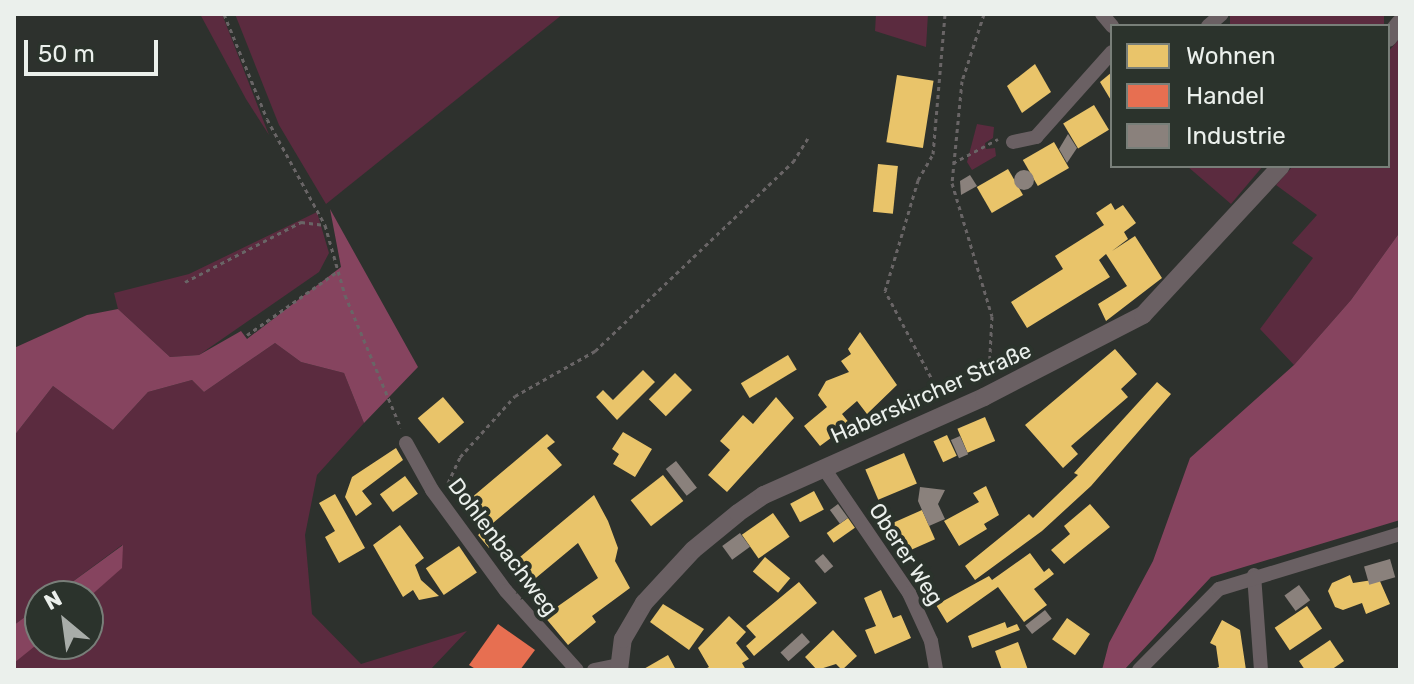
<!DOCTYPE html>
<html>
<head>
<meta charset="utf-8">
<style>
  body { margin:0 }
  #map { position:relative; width:1414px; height:684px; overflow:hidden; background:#2d312d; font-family:Rubik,sans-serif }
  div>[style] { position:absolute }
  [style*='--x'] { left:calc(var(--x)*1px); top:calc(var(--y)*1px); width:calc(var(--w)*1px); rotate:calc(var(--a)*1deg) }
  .green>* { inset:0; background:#5b2b3f; transform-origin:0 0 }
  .forest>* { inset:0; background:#86445f }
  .homes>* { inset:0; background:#e9c46a; transform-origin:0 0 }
  .shops>* { inset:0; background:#e76f51 }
  .industry>* { inset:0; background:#8a817c; transform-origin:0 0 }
  .round { border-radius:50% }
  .path>* { height:3px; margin-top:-1.5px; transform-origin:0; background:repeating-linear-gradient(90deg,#696566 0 4px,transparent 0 8px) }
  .minor>* { height:14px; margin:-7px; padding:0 7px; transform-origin:7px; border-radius:7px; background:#6a6063 }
  .tertiary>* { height:18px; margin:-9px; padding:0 9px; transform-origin:9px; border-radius:9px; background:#6a6063 }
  span { translate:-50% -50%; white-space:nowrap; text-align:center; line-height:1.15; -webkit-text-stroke:8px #2b332c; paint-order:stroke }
  .street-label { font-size:22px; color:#ebf0ec }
  .frame { position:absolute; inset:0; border:16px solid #ebf0ec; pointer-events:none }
  .legend { position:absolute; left:1110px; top:24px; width:280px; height:144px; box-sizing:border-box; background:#2b332c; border:2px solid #787f79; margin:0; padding:10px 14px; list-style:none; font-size:24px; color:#ebf0ec }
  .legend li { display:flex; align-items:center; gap:16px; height:40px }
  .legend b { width:40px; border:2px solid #787f79 }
  .north { position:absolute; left:24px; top:580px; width:80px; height:80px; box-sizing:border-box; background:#2b332c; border:2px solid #787f79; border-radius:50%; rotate:331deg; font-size:22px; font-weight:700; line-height:32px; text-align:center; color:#ebf0ec }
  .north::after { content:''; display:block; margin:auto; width:28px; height:36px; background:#a8ada9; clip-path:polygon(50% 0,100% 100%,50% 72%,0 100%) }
  .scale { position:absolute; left:24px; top:40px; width:134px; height:36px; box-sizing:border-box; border:4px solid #ebf0ec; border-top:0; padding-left:10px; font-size:24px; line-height:28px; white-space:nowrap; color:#ebf0ec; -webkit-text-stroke:6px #2b332c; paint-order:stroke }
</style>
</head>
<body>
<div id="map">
  <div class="green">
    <div style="clip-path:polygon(200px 14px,222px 14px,269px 135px,246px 99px)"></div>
    <div style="clip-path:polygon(235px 14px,563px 14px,326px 204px,279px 125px)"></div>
    <div style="clip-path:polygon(876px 14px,928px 14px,926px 47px,875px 31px)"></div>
    <div style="left:1230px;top:14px;width:154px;height:18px"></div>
    <div style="clip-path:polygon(1400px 38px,1400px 232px,1351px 300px,1294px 365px,1260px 329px,1313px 258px,1292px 243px,1317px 215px,1276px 185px,1293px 166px,1388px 166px,1388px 52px)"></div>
    <div style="clip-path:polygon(977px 124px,994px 127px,993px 138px,985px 143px,986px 149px,995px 148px,996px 156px,972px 170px,967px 162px)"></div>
    <div style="clip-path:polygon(1187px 166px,1263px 166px,1231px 204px)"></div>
    <div style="clip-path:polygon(317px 212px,329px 253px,319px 272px,199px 355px,170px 357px,118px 309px,114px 293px,189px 274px)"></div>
    <div style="clip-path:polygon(275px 343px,301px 362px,344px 373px,364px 423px,317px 475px,305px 535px,312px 614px,361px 664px,467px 631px,430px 670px,14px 670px,14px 662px,40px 640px,40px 644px,88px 644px,88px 597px,122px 567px,122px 545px,53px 596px,40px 596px,40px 606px,14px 625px,14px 436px,53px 386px,113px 430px,148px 392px,192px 380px,204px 392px)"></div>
  </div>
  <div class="forest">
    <div style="clip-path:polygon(330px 209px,418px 367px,364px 423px,344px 373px,301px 362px,275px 343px,204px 392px,192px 380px,148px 392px,113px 430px,53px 386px,14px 436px,14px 348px,87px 315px,118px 309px,170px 357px,199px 355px,241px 331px,247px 339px,341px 267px)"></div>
    <div style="clip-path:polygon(1400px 232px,1400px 520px,1211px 577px,1124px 670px,1102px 670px,1109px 643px,1153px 561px,1190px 458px,1294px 365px,1351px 300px)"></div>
    <div style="clip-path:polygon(123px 545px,122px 568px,88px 598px,53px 596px)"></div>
    <div style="clip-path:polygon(40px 606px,40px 642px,14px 663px,14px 625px)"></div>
  </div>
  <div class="homes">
    <div style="clip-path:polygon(1035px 64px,1051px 92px,1022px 113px,1007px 86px)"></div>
    <div style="clip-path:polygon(1112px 72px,1112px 102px,1100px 82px)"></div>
    <div style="left:897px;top:75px;width:37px;height:68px;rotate:9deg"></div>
    <div style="left:1094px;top:105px;width:29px;height:36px;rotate:59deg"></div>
    <div style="left:1054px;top:142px;width:30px;height:36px;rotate:60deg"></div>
    <div style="left:878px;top:164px;width:20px;height:48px;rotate:6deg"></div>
    <div style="left:1008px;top:169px;width:30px;height:36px;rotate:60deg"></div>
    <div style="clip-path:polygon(1111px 203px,1115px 210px,1123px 205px,1136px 223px,1124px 232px,1128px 239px,1112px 251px,1135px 236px,1162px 278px,1106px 321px,1098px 304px,1127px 286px,1106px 254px,1099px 260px,1110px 277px,1027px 328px,1011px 302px,1063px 269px,1055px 256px,1104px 225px,1096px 213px)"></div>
    <div style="clip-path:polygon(860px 332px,897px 385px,867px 414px,857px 401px,842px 414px,850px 424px,820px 446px,804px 426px,827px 407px,818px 395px,826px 381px,849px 372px,841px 361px,851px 354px,848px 349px)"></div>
    <div style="clip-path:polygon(1115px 349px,1137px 374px,1121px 389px,1128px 397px,1071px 446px,1078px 454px,1063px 468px,1025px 425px)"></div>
    <div style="left:788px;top:355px;width:17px;height:55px;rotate:59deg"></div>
    <div style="clip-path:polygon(643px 370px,655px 382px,617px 420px,596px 397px,603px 390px,613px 400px)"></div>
    <div style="left:675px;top:373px;width:24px;height:37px;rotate:45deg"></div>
    <div style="clip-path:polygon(1157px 382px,1171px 394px,1091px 486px,1042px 531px,975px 580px,965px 566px,1029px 514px,1033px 518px,1078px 475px,1074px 473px)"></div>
    <div style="left:443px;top:397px;width:33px;height:33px;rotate:50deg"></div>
    <div style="clip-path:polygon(776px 397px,794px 418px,727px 492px,708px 475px,730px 450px,720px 441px,743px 415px,753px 424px)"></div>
    <div style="left:985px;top:417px;width:26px;height:30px;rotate:67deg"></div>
    <div style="clip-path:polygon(623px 432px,652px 449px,635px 477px,613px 464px,619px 454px,612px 449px)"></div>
    <div style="clip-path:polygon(547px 434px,555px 442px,547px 448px,562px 465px,493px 523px,503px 536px,489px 548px,478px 535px,485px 529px,464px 504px)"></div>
    <div style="left:947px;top:435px;width:23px;height:15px;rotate:65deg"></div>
    <div style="clip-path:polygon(396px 448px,403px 460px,362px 491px,372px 504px,356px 516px,345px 497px,352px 477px)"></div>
    <div style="left:904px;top:453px;width:33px;height:42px;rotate:67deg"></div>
    <div style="left:663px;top:475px;width:33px;height:41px;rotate:52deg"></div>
    <div style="left:405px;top:476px;width:22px;height:31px;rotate:54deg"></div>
    <div style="clip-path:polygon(986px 486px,999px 515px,984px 524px,987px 529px,959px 546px,944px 521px,979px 502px,973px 493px)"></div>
    <div style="left:814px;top:491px;width:21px;height:27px;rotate:62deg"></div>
    <div style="clip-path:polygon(335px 494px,365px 548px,339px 563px,325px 537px,335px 531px,319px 503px)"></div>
    <div style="clip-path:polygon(594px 495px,608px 521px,618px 548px,615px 561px,630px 588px,592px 616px,596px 622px,568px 645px,544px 616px,598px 578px,578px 543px,525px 587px,508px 567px)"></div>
    <div style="clip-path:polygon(1090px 504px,1110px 527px,1064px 564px,1051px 550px,1070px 534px,1064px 526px)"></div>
    <div style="left:922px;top:510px;width:32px;height:34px;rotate:66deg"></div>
    <div style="left:773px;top:513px;width:29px;height:38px;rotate:55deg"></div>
    <div style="left:848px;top:518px;width:12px;height:26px;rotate:55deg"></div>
    <div style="clip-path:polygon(400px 525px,424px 558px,415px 565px,421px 580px,439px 596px,419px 600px,413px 590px,403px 597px,373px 545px)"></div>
    <div style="left:459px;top:546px;width:32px;height:40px;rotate:56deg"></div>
    <div style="clip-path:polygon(1030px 553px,1044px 572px,1049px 568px,1054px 574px,1034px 589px,1047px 605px,1024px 622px,998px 587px,947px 623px,936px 605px,989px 576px,992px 580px)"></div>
    <div style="left:765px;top:557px;width:33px;height:19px;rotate:40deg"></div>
    <div style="clip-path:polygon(1350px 575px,1353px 583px,1379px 579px,1390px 604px,1366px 614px,1362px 603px,1343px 610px,1335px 607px,1328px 591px,1332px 583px)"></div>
    <div style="clip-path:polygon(799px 582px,817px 603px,754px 656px,746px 646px,756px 637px,746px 626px)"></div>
    <div style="clip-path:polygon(881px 590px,893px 618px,901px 615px,911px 638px,875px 654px,865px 630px,876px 626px,864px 598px)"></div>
    <div style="clip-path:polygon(663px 604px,704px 629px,689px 650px,650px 622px)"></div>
    <div style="left:1307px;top:606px;width:27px;height:39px;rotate:56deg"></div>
    <div style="clip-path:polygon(729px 616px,746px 632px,736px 643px,749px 659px,742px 663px,746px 670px,703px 670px,709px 667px,698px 648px)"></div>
    <div style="left:1067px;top:618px;width:28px;height:26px;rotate:35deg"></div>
    <div style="clip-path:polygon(1222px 620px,1240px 630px,1246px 670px,1211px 670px,1219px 667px,1216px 646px,1210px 643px)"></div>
    <div style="clip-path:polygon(1005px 622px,1007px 628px,1017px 624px,1020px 630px,972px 648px,968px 636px)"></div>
    <div style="clip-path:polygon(833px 630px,857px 656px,842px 670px,836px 664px,817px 670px,805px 657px)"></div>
    <div style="clip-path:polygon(1330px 640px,1344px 661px,1331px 670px,1305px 670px,1299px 661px)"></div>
    <div style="clip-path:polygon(1018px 642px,1028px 670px,1002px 670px,995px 651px)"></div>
    <div style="clip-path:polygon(668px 655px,676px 670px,642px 670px)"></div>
  </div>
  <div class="shops">
    <div style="clip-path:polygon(498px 624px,535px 650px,520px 670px,477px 670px,469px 665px)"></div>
  </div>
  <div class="industry">
    <div style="clip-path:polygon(1068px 134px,1077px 148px,1067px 163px,1059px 149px)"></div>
    <div class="round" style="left:1014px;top:170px;width:20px;height:20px"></div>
    <div style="clip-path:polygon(970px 175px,977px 186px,961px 195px,960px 181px)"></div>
    <div style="left:960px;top:436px;width:20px;height:10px;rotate:66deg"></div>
    <div style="left:676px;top:461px;width:34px;height:13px;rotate:52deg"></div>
    <div style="clip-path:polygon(920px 487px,945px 490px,938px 504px,945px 519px,929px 526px,918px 501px)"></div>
    <div style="left:838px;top:504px;width:17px;height:10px;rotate:54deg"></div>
    <div style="left:740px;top:533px;width:17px;height:22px;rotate:54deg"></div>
    <div style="left:823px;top:554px;width:16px;height:11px;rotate:50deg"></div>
    <div style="left:1390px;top:559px;width:19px;height:27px;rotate:74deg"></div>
    <div style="left:1299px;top:585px;width:19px;height:18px;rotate:54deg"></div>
    <div style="left:1045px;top:610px;width:11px;height:25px;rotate:52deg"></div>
    <div style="left:802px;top:633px;width:12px;height:29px;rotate:48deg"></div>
  </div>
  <div class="path">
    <div style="--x:224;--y:14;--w:113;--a:67.7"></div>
    <div style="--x:267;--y:119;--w:121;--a:61.3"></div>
    <div style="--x:325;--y:225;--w:73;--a:74.1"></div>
    <div style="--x:345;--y:295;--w:144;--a:67.2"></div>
    <div style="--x:984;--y:14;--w:71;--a:108.2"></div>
    <div style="--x:962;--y:81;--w:102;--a:95.6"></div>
    <div style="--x:952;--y:183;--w:139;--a:73.3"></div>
    <div style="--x:992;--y:316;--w:58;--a:93"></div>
    <div style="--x:953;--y:163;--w:51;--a:-28.1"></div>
    <div style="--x:185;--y:282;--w:131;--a:-27.3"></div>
    <div style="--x:301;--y:222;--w:24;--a:7"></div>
    <div style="--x:247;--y:335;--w:111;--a:-35.1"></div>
    <div style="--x:942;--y:398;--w:121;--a:-118"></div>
    <div style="--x:885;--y:291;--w:116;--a:-73.4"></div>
    <div style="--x:918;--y:180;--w:30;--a:-60"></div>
    <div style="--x:933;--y:154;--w:141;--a:-85.1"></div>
    <div style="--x:448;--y:483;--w:29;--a:-65"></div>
    <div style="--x:460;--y:457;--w:82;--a:-48"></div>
    <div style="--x:515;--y:396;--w:92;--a:-29.4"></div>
    <div style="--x:595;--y:351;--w:274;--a:-43.7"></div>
    <div style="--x:793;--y:162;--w:28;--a:-58"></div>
  </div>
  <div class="minor">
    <div style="--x:1102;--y:14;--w:16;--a:50"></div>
    <div style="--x:1208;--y:26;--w:18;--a:-41"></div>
    <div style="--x:1013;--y:142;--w:24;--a:-12"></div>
    <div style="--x:1036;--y:137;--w:114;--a:-48.2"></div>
    <div style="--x:406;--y:443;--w:54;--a:61"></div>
    <div style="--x:432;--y:490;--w:125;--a:53.8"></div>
    <div style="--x:506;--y:591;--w:106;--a:48.1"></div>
    <div style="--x:823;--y:467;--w:153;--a:55.7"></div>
    <div style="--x:909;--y:593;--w:53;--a:65.4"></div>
    <div style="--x:931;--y:641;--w:29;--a:80"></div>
    <div style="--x:1254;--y:575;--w:95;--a:85.8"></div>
    <div style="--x:594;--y:670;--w:25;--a:-11"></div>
    <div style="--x:1139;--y:670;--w:114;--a:-45.4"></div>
    <div style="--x:1219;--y:589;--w:189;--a:-16.9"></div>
  </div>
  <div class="tertiary">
    <div style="--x:1388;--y:38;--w:19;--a:-51"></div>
    <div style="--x:619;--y:670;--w:31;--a:-83"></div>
    <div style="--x:623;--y:639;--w:42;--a:-59.7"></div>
    <div style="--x:644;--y:603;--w:72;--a:-47.2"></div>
    <div style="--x:693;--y:550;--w:58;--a:-39.4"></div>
    <div style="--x:738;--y:513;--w:32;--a:-35"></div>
    <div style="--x:764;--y:495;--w:241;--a:-24"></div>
    <div style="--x:984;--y:397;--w:179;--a:-27.3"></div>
    <div style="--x:1143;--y:315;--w:203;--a:-47.2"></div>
  </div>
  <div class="street-label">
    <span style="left:931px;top:393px;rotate:-24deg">Haberskircher Straße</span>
    <span style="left:503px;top:547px;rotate:53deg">Dohlenbachweg</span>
    <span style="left:906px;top:554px;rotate:57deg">Oberer Weg</span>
  </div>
  <div class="frame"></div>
  <ul class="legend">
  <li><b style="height:22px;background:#e9c46a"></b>Wohnen</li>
  <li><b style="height:22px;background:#e76f51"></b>Handel</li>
  <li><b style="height:22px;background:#8a817c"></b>Industrie</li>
  </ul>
  <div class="north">N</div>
  <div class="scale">50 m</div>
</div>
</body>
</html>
